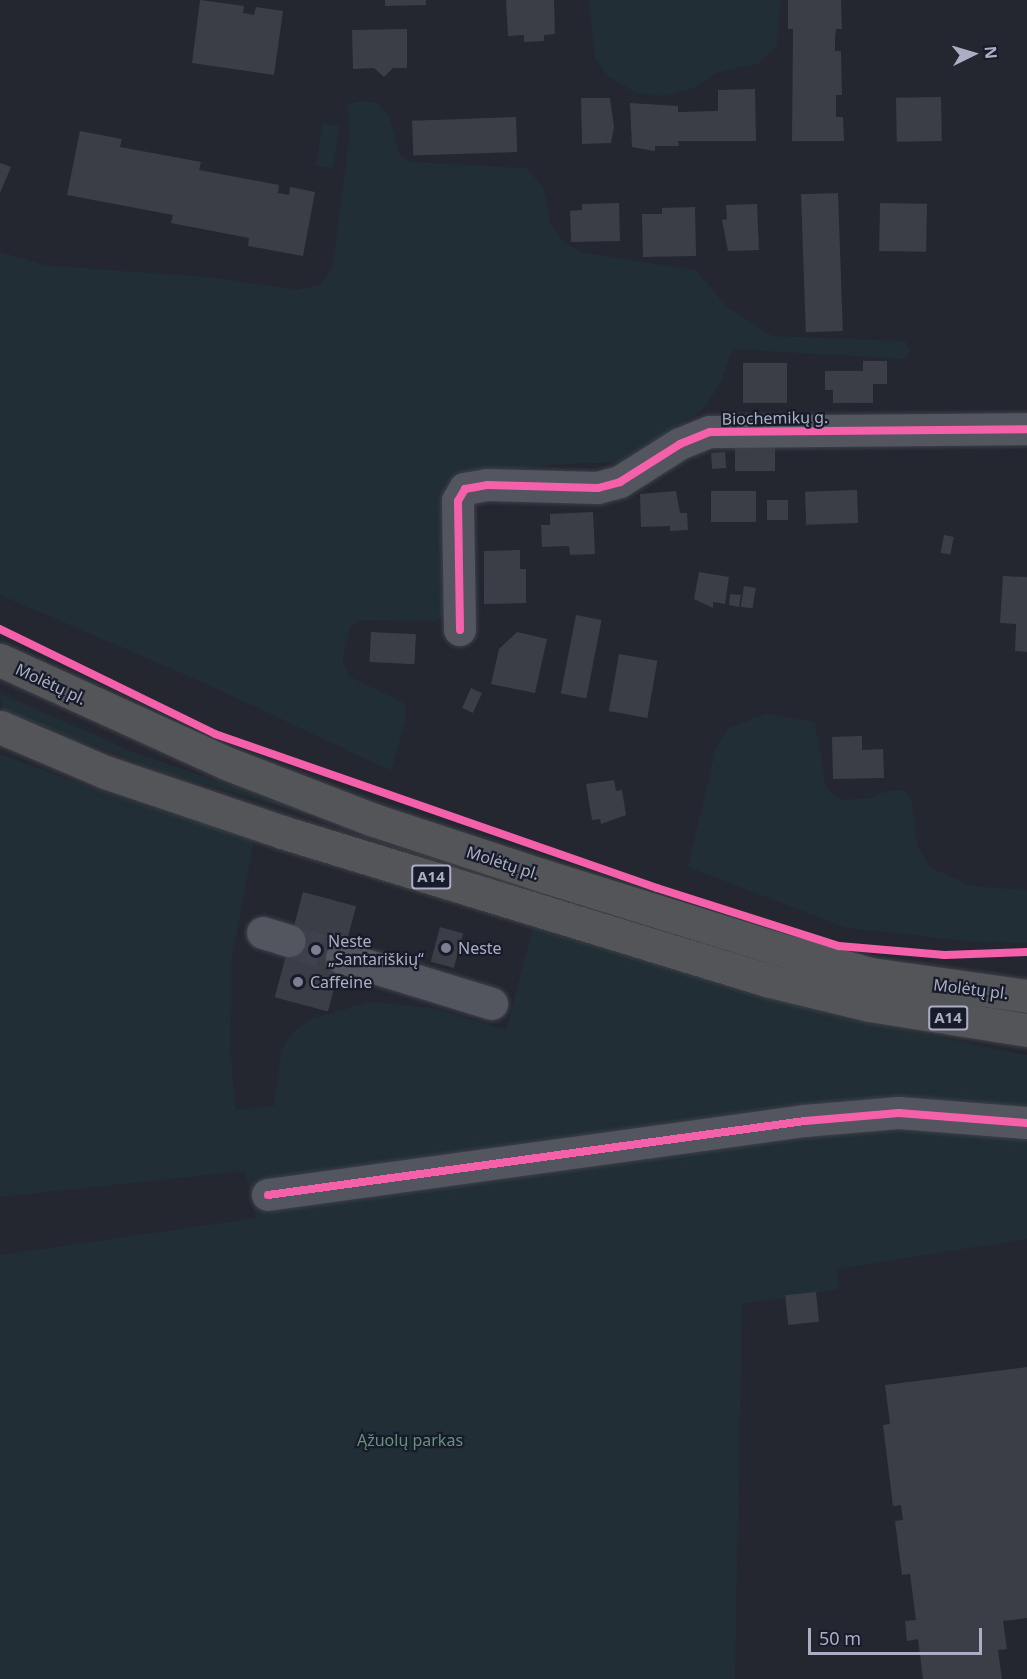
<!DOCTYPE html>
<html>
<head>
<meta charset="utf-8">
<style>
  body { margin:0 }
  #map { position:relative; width:1027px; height:1679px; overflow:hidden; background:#242630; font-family:"Noto Sans",sans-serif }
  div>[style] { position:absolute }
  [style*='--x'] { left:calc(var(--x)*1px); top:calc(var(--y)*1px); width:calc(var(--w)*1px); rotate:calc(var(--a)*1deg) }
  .green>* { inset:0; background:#212e35; transform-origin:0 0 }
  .building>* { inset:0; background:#3c3e47; transform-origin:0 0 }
  .minor-tunnel>* { height:32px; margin-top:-16px; transform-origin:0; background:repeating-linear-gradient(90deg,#3f414d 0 32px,transparent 0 48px) }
  .roads { filter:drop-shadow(0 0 2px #3e4047) drop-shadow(0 0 2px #3e4047) }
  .minor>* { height:32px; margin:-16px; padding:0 16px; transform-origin:16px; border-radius:16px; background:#53555f }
  .highway>* { height:33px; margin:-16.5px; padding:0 16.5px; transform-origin:16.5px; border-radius:16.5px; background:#535559 }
  .cycleway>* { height:8px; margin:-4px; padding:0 4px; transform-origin:4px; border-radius:4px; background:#f560ab }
  .dots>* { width:16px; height:16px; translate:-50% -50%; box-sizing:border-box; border:3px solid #181b2a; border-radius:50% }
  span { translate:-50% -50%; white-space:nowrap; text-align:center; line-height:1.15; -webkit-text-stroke:4.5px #181b2a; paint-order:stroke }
  .shield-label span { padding:2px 4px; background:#181b2a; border:2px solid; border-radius:4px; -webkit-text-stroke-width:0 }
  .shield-label { font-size:15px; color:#acafc3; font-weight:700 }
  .street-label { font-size:16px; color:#acafc3 }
  .poi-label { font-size:16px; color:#acafc3 }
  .left { translate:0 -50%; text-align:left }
  .park-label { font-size:16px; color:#649379 }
  .north { position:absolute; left:943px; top:24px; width:60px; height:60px; -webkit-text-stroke:4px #181b2a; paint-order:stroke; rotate:85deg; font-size:16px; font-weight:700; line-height:24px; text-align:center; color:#acafc3 }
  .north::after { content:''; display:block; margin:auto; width:21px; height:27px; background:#acafc3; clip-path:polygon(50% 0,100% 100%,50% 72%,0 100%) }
  .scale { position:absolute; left:808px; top:1628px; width:174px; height:27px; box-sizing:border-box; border:3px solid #acafc3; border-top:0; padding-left:8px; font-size:18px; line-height:21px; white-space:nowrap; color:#acafc3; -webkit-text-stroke:4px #181b2a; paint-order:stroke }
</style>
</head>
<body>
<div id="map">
  <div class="green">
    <div style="clip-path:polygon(589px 0,781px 0,777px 45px,759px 63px,716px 73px,694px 88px,664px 96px,636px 93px,608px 76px,595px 58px)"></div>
    <div style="clip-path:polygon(364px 100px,378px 104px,390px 117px,399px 154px,411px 162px,527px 168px,543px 187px,551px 225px,565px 244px,584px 253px,696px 270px,728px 308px,772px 336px,905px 341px,910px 352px,905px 359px,732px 349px,721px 382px,703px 410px,623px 462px,548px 465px,465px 478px,452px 609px,436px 621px,361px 620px,350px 627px,342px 661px,350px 677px,405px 703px,405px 722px,391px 771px,211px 686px,0 595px,0 252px,45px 265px,206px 277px,297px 290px,320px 285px,332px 269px,349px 143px,348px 104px)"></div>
    <div style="left:323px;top:123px;width:17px;height:43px;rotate:10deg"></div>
    <div style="clip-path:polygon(0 693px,130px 751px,341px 824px,167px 773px,3px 711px)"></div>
    <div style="clip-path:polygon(766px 714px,815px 722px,826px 788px,841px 800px,871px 798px,886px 791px,905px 790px,912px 800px,917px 846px,930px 867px,971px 886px,1027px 890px,1027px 943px,977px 942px,847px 928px,688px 867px,716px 747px,729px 728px)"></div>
    <div style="clip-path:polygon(0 754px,120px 798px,254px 840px,231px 964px,230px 1050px,236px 1110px,274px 1106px,282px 1048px,295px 1030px,311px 1019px,370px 1002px,433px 1008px,506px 1030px,533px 928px,834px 1016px,1027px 1055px,1027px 1239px,837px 1269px,839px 1289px,742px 1304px,735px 1679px,0 1679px,0 1255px,256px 1218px,245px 1171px,0 1197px)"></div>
  </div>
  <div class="building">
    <div style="clip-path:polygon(200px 0,244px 6px,243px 13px,254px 15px,256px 7px,283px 11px,274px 75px,192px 63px)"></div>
    <div style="clip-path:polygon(385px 0,426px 0,426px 5px,385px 6px)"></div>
    <div style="clip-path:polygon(506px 0,554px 0,555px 34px,544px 35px,544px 41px,524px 42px,524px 35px,508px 36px)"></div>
    <div style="clip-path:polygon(788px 0,841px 0,842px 29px,836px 29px,835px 38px,835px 51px,841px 51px,842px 95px,836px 95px,836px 117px,843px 117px,844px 141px,792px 141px,793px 29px,788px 29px)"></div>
    <div style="clip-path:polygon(407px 29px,407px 68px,393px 68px,384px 77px,374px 68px,353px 69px,352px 30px)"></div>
    <div style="clip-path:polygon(755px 89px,756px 141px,678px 141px,679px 146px,655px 146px,655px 151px,632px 147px,630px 103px,678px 106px,678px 112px,718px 111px,718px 90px)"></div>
    <div style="left:941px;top:97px;width:44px;height:45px;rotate:89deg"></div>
    <div style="clip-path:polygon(581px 98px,610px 98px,614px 127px,611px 143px,582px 144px)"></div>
    <div style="left:516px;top:117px;width:35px;height:104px;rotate:88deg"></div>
    <div style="clip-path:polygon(80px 131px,122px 139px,120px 147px,201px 162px,199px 170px,279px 185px,278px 193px,289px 195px,290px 187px,315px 192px,303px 256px,248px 246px,249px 238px,171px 223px,173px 215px,67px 195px)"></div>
    <div style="clip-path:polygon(0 163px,11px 167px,0 193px)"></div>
    <div style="left:838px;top:193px;width:138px;height:37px;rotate:88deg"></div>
    <div style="clip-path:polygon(619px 203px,620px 241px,571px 242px,570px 211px,582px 210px,582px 204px)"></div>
    <div style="left:880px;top:203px;width:47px;height:48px;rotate:1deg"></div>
    <div style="clip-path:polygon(757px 204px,759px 250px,728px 251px,722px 220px,727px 219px,726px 205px)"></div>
    <div style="clip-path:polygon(695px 207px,696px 256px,643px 257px,642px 214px,662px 214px,662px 208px)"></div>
    <div style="clip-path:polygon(863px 361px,887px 361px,887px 384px,873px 384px,873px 403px,833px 403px,833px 390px,825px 390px,825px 371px,863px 371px)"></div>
    <div style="left:743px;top:363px;width:44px;height:40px"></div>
    <div style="left:735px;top:447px;width:40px;height:24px"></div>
    <div style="left:725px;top:452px;width:16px;height:14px;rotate:86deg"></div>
    <div style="left:857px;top:490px;width:33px;height:52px;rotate:88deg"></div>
    <div style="clip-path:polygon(676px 491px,680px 513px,687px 513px,688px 530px,670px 531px,670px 526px,641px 527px,640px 494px)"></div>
    <div style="left:711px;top:491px;width:45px;height:31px"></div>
    <div style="left:788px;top:500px;width:20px;height:21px;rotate:90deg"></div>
    <div style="clip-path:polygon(593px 512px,595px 554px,570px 555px,569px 546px,542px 547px,541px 525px,550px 525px,550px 514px)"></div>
    <div style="left:944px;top:535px;width:10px;height:18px;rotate:11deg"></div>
    <div style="clip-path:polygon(520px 550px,520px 569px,526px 569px,526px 603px,484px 604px,484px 551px)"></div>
    <div style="clip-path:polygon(699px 572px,729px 577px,725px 604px,713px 602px,713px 608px,694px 599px)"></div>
    <div style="clip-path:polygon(1003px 576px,1027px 577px,1027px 652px,1015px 651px,1016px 624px,1000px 623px)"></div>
    <div style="left:744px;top:586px;width:12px;height:21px;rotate:9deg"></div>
    <div style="clip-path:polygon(730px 594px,741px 595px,739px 607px,729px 605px)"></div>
    <div style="left:576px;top:615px;width:26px;height:80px;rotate:11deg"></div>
    <div style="left:371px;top:632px;width:45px;height:30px;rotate:3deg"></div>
    <div style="clip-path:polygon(517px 632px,547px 639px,535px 693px,491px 684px,499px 649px)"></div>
    <div style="left:619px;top:654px;width:39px;height:58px;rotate:10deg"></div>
    <div style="left:471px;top:688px;width:12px;height:22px;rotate:24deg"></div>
    <div style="clip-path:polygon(862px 736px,862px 750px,883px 749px,884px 778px,833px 779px,832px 737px)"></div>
    <div style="clip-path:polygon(614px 780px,616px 791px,622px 790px,626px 815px,601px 824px,600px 819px,592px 820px,586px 784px)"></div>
    <div style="left:303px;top:892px;width:55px;height:109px;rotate:15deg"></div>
    <div style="left:440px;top:927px;width:24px;height:36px;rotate:15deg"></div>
    <div style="left:816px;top:1292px;width:30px;height:31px;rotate:84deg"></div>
    <div style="clip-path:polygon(1027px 1367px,1027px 1618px,1003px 1621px,1007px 1649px,998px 1650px,1002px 1679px,923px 1679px,918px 1639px,907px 1641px,905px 1621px,916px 1620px,910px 1574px,902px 1575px,895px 1521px,903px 1520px,901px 1505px,893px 1506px,883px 1425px,890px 1424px,885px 1385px)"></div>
  </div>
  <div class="minor-tunnel">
    <div style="--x:290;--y:941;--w:55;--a:18.1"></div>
  </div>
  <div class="roads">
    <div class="minor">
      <div style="--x:460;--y:630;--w:129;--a:-90.9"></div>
      <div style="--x:458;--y:501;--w:14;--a:-60"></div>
      <div style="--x:465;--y:489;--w:22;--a:-10"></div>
      <div style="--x:487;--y:485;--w:111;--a:1.5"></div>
      <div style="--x:598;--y:488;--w:23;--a:-15"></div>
      <div style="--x:620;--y:482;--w:71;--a:-32.3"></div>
      <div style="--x:680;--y:444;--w:32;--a:-22"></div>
      <div style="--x:710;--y:432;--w:317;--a:-0.5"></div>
      <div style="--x:263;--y:933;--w:28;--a:17"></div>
      <div style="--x:342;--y:958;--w:157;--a:17"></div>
      <div style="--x:268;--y:1195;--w:542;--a:-7.85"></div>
      <div style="--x:805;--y:1121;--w:94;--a:-4.9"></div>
      <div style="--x:899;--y:1113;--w:128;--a:4.5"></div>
    </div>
    <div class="highway">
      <div style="--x:0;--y:660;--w:248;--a:24.5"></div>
      <div style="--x:226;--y:763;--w:159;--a:21.1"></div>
      <div style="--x:374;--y:820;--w:179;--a:18.2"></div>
      <div style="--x:544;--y:876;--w:242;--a:17.3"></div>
      <div style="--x:775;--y:948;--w:99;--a:15.2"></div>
      <div style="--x:871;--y:974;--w:158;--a:8"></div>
      <div style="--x:0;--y:727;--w:114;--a:23.2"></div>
      <div style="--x:105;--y:772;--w:187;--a:18.7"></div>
      <div style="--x:282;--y:832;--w:510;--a:16.98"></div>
      <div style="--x:770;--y:981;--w:102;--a:13.6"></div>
      <div style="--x:869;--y:1005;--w:160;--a:9"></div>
    </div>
  </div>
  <div class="cycleway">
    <div style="--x:0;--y:629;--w:239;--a:26"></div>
    <div style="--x:215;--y:734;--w:468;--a:19.2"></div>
    <div style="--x:657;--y:888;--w:191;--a:17.7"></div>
    <div style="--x:839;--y:946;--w:106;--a:4.9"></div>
    <div style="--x:945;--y:955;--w:82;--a:-2.1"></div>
    <div style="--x:460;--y:630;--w:129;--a:-90.9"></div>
    <div style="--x:458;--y:501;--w:14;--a:-60"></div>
    <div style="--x:465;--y:489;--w:22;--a:-10"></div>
    <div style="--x:487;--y:485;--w:111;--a:1.5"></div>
    <div style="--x:598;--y:488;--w:23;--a:-15"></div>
    <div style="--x:620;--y:482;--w:71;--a:-32.3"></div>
    <div style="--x:680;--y:444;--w:32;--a:-22"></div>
    <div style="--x:710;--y:432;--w:317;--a:-0.5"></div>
    <div style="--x:268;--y:1195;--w:542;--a:-7.85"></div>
    <div style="--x:805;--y:1121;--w:94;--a:-4.9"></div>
    <div style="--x:899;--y:1113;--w:128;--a:4.5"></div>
  </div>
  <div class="dots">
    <div style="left:446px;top:948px;background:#7c7f90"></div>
    <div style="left:316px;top:950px;background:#7c7f90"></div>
    <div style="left:298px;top:982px;background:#7c7f90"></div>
  </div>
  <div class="shield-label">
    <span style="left:431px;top:877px">A14</span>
    <span style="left:948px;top:1018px">A14</span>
  </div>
  <div class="street-label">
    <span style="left:775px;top:418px;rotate:-1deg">Biochemikų g.</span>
    <span style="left:51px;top:684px;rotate:25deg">Molėtų pl.</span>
    <span style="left:503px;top:863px;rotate:18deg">Molėtų pl.</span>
    <span style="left:971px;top:989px;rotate:7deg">Molėtų pl.</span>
  </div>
  <div class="poi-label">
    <span class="left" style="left:328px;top:950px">Neste<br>„Santariškių“</span>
    <span class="left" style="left:458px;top:948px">Neste</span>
    <span class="left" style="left:310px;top:982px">Caffeine</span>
  </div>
  <div class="park-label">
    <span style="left:410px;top:1440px">Ąžuolų parkas</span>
  </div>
  <div class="north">N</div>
  <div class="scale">50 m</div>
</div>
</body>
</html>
